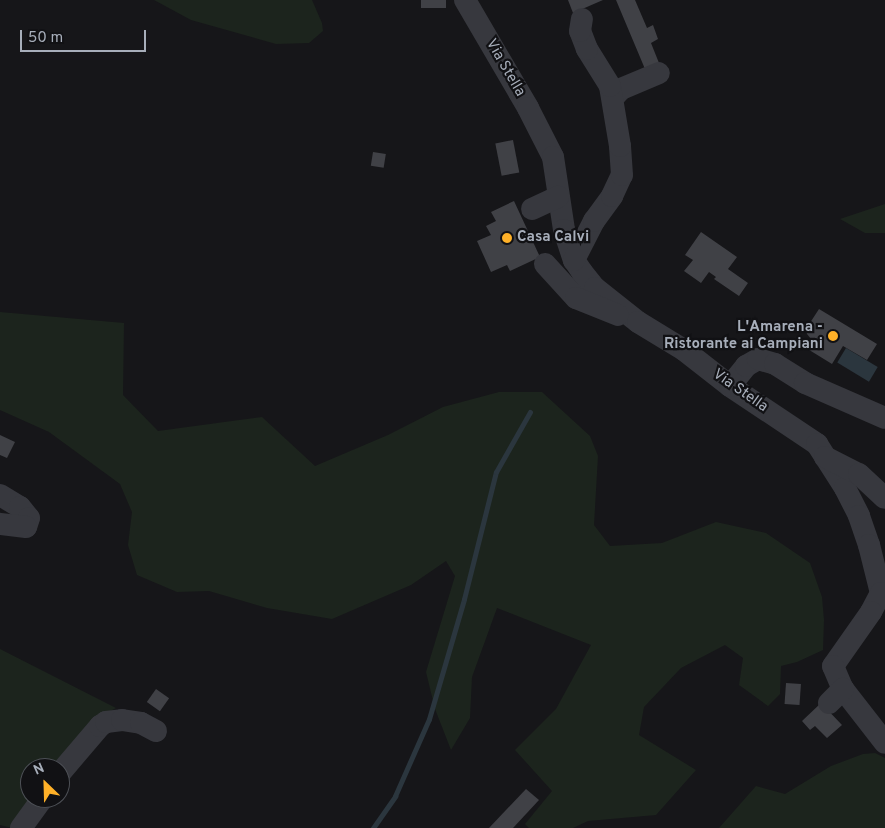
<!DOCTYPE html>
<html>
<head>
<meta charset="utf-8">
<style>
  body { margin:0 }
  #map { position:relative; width:885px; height:828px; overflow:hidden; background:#161619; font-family:Overpass,sans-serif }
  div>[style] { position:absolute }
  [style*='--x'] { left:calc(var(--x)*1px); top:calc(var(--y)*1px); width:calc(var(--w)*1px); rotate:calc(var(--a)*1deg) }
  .green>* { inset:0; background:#1c241d }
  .water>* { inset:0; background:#2b363e; transform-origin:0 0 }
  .stream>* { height:5px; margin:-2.5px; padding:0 2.5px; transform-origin:2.5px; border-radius:2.5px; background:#2b363e }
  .building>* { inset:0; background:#404146; transform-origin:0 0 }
  .minor>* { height:22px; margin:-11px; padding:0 11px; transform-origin:11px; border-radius:11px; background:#37383e }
  .dots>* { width:14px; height:14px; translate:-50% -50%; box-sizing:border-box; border:2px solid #111114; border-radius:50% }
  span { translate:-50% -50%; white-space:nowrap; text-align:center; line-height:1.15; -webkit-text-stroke:4.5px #111114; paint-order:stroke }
  .street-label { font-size:15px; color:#a7aeba }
  .poi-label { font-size:15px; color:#a7aeba; font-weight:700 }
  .left { translate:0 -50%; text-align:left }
  .right { translate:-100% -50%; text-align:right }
  .north { position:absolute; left:20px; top:758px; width:50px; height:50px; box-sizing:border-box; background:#111114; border:1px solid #4d5056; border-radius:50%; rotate:336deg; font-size:14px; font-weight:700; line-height:20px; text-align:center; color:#a7aeba }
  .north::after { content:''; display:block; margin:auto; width:18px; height:22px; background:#ffb128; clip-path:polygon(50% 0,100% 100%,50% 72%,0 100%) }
  .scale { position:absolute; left:20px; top:30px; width:126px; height:22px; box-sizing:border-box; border:2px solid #a7aeba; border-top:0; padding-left:6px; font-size:15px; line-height:18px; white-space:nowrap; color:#a7aeba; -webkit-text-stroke:4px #111114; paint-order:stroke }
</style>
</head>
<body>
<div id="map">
  <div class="green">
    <div style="clip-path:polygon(154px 0,312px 0,322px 23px,323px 31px,309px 43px,276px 44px,191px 20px)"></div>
    <div style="clip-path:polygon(885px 204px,885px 233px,865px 233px,840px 219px)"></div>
    <div style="clip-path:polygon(0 312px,124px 323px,123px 395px,158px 431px,262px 417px,315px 466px,388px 435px,443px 407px,499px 392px,542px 392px,590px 436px,598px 456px,594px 525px,610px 546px,662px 543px,716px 522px,766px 533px,810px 563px,822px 597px,824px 620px,823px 650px,797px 662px,781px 666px,780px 694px,768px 706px,739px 685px,743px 658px,725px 645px,681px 668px,644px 707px,639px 735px,696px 770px,656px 815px,588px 821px,573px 828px,529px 828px,525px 824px,552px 791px,515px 750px,556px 709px,591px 645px,497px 608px,472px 677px,470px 718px,451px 750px,435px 709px,426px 672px,455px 576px,446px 561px,411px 585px,332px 619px,267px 608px,209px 591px,177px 592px,137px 575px,128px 545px,132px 512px,120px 484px,49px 432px,0 410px)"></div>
    <div style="clip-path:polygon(0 649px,116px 708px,92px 721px,54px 768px,30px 768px,30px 798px,12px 828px,0 825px)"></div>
    <div style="clip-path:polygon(875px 753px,885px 758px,885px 828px,719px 828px,756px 786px,785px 794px,831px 766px,863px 754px)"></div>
  </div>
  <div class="water">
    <div style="left:846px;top:348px;width:37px;height:17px;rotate:31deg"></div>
  </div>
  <div class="stream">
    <div style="--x:373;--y:828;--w:39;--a:-55"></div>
    <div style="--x:395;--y:796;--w:84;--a:-66.2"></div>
    <div style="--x:429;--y:719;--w:125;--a:-73.7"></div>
    <div style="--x:464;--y:599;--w:131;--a:-75.9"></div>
    <div style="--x:496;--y:472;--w:69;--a:-60.5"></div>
  </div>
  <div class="building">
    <div style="left:421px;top:0;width:25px;height:8px"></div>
    <div style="clip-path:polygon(568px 0,603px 0,573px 13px)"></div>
    <div style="clip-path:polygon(616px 0,635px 0,647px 28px,653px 25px,658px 39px,651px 43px,659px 63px,645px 69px)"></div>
    <div style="left:513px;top:140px;width:33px;height:18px;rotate:79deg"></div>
    <div style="left:373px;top:152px;width:13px;height:14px;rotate:9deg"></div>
    <div style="clip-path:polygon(514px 201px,540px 257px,510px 271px,507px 265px,491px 272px,477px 241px,491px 235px,486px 226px,496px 221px,491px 212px)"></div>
    <div style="clip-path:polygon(701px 232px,737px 257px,728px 269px,748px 283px,739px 296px,714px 279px,716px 277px,709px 272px,701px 283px,684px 271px,693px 260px,685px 255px)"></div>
    <div style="clip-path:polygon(819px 309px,877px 344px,867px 360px,843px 346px,832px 364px,806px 348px,811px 339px,807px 334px,806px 329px)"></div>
    <div style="clip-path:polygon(0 435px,15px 442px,7px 458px,0 455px)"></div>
    <div style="left:786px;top:683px;width:15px;height:21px;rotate:4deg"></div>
    <div style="left:156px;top:689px;width:16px;height:16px;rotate:35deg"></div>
    <div style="clip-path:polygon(821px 703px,842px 725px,827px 738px,815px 726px,810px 730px,802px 721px)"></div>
    <div style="clip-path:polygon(526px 789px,539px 800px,513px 828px,489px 828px)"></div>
  </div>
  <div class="minor">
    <div style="--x:465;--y:0;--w:125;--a:59.7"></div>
    <div style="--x:528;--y:108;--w:55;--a:63"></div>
    <div style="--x:553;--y:157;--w:74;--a:81.4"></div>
    <div style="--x:564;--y:230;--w:32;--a:72"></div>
    <div style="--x:574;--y:260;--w:14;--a:56"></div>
    <div style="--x:582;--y:272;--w:21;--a:51"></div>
    <div style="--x:595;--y:288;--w:55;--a:38.3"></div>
    <div style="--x:638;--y:322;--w:54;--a:31.3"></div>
    <div style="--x:684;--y:350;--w:58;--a:38"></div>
    <div style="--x:730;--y:386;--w:105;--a:33.7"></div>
    <div style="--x:817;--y:444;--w:52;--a:57.5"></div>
    <div style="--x:845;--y:488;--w:31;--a:63"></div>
    <div style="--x:859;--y:516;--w:31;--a:71"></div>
    <div style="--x:869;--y:545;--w:49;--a:76"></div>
    <div style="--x:881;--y:593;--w:21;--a:118"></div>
    <div style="--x:871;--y:612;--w:66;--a:125.1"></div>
    <div style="--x:833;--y:666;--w:25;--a:67"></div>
    <div style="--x:843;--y:689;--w:68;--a:52.1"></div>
    <div style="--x:613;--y:98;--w:12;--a:-48"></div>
    <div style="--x:621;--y:89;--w:41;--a:-22.8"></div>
    <div style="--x:532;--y:209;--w:29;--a:-25"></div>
    <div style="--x:574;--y:260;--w:44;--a:-62.9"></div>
    <div style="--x:594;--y:221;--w:31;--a:-54"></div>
    <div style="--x:612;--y:196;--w:23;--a:-65"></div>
    <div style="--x:622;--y:175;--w:29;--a:-94"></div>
    <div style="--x:620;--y:146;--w:61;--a:-99.5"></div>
    <div style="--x:610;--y:86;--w:44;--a:-121.9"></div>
    <div style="--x:587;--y:49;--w:19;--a:-111"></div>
    <div style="--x:580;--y:31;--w:12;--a:-81"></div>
    <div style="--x:545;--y:264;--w:46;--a:47.6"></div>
    <div style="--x:576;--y:298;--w:45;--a:22"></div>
    <div style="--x:730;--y:386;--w:26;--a:-51"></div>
    <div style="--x:746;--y:366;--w:14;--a:-30"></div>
    <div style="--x:758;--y:359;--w:18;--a:16"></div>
    <div style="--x:775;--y:364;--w:36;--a:32"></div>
    <div style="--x:805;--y:383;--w:87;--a:23.6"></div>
    <div style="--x:825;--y:457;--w:38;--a:27"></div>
    <div style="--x:859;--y:474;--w:35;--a:43"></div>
    <div style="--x:0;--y:495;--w:23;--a:31"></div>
    <div style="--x:20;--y:507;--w:14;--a:51"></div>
    <div style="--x:29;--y:518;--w:9;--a:108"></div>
    <div style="--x:26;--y:527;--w:26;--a:-173"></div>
    <div style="--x:829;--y:703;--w:20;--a:-45"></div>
    <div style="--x:60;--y:773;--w:62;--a:-49.6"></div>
    <div style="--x:100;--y:726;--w:7;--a:-34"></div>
    <div style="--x:106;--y:722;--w:16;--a:-7"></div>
    <div style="--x:122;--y:720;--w:19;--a:9"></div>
    <div style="--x:141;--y:723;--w:17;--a:28"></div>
    <div style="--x:21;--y:828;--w:37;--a:-54"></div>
  </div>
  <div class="dots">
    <div style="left:507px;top:238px;background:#ffb128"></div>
    <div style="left:833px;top:336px;background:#ffb128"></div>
  </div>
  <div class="street-label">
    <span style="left:505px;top:68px;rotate:60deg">Via Stella</span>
    <span style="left:740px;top:391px;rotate:35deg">Via Stella</span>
  </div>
  <div class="poi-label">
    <span class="left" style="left:517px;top:238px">Casa Calvi</span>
    <span class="right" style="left:823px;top:336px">L'Amarena -<br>Ristorante ai Campiani</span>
  </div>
  <div class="north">N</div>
  <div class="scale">50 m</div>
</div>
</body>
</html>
